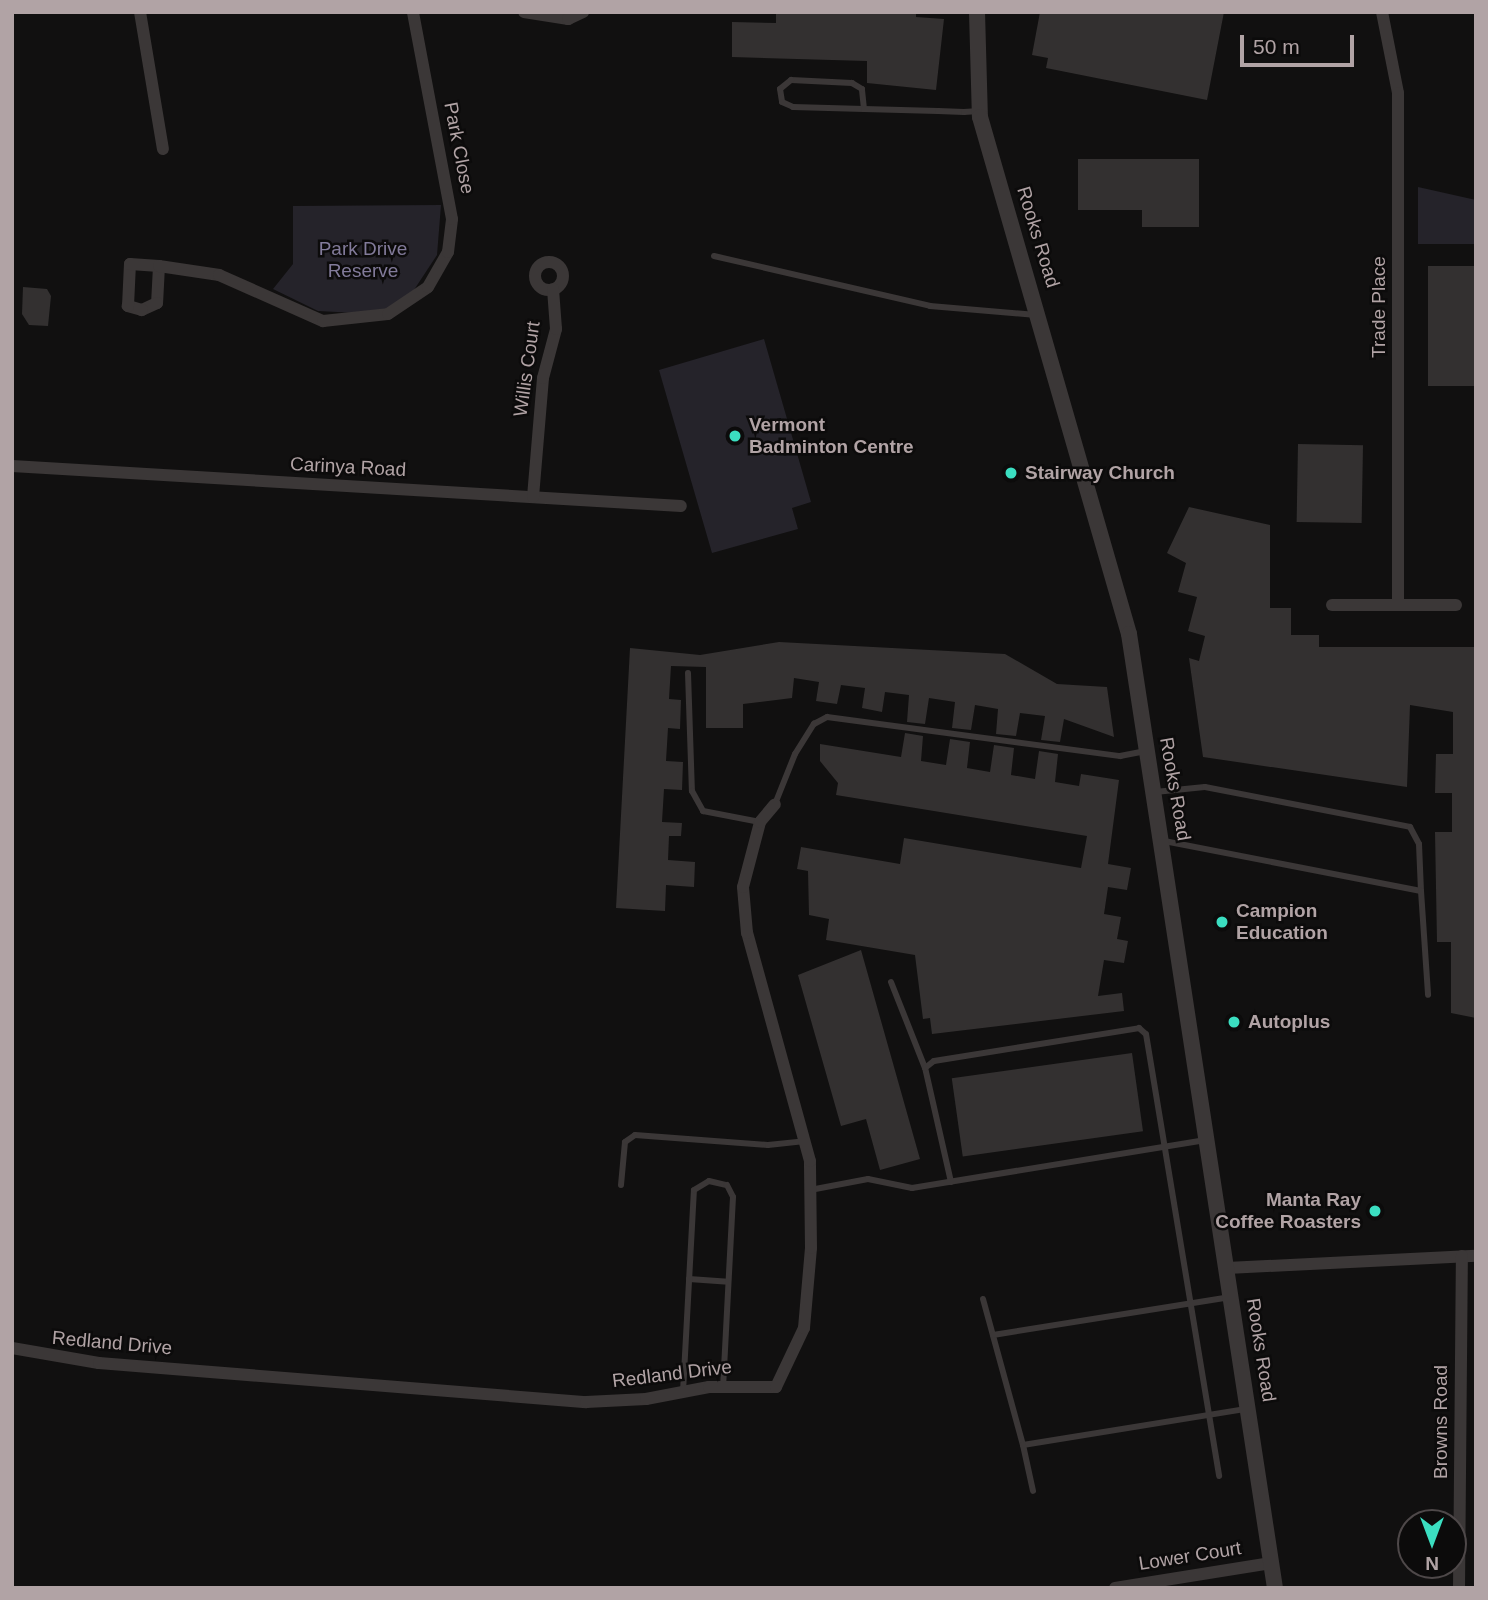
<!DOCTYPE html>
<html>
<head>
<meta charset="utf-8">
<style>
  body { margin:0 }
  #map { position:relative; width:1488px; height:1600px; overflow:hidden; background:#111010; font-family:Arial,sans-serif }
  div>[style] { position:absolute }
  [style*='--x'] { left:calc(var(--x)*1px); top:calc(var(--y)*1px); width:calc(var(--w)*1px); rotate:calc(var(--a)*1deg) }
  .green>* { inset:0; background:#25232a }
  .building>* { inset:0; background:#333030; transform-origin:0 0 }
  .service>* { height:6px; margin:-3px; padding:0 3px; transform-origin:3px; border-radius:3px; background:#3b3737 }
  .minor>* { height:12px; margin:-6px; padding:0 6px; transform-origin:6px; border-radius:6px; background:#3b3737 }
  .minor>.ring { margin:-6px; padding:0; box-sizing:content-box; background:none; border:12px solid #3b3737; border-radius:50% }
  .tertiary>* { height:16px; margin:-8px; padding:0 8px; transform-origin:8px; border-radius:8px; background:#3b3737 }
  .dots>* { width:19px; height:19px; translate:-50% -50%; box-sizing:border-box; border:4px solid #0c0b0b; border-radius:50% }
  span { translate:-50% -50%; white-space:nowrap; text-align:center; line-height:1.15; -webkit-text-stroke:5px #0c0b0b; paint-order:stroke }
  .street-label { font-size:19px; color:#b1a3a5 }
  .park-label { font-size:19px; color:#827b9a }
  .poi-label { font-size:19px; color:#b1a3a5; font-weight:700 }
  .left { translate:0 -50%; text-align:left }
  .right { translate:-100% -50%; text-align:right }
  .frame { position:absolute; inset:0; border:14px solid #b1a3a5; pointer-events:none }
  .north { position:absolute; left:1397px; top:1509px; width:70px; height:70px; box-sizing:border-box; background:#0c0b0b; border:2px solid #4e4849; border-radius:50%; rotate:180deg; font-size:19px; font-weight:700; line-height:28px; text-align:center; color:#b1a3a5 }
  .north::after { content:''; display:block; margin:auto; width:24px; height:32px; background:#3bdec1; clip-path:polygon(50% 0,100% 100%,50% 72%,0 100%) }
  .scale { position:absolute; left:1240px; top:35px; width:114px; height:32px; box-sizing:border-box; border:4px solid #b1a3a5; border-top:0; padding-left:9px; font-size:21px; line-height:24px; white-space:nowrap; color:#b1a3a5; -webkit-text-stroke:5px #0c0b0b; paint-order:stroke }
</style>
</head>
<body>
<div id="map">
  <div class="green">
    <div style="clip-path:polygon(1418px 187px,1476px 200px,1476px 244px,1418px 244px)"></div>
    <div style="clip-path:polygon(441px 205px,437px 255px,410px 296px,376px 314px,318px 311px,273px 289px,293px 264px,293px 206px)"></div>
    <div style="clip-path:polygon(764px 339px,811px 502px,792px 508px,798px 529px,712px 553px,659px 370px)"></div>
  </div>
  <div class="building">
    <div style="clip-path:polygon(776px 12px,916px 12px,916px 17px,944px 19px,936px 90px,867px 83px,867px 61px,732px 57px,732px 22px,776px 23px)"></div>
    <div style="clip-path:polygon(1040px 12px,1224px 12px,1207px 100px,1046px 68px,1048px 58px,1032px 55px)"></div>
    <div style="clip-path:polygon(1078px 159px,1199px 159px,1199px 227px,1142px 227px,1142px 210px,1078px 210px)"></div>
    <div style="left:1476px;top:266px;width:120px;height:48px;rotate:90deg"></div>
    <div style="clip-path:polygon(23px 287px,47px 289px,51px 296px,48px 326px,29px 325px,22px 314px)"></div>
    <div style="left:1298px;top:444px;width:65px;height:78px;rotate:1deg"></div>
    <div style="clip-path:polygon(1189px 507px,1270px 525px,1270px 608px,1291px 608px,1291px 635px,1319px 635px,1319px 647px,1476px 647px,1476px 1018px,1451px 1013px,1451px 942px,1437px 942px,1435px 832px,1452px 832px,1452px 793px,1435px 793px,1436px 754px,1453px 754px,1453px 712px,1410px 705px,1407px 787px,1203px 757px,1189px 658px,1199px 661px,1205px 636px,1188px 631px,1197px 597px,1178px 592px,1186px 563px,1167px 553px)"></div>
    <div style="clip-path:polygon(779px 642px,1005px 654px,1057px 684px,1107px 687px,1114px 737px,1064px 719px,1060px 742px,1041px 740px,1045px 716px,1020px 713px,1016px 736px,996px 734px,998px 709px,975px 705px,971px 730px,952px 728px,955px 702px,929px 698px,925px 724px,907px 722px,909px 695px,885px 692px,882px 712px,862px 708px,865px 688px,841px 685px,837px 704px,816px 701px,819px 682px,794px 678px,792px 698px,743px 704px,743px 728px,706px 728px,706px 667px,671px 666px,669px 699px,681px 700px,680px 729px,668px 728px,666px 761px,683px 762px,682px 790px,664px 789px,662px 822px,682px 823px,681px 836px,669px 836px,668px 860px,695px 862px,694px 887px,666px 885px,665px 911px,616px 908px,630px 648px,700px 655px)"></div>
    <div style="clip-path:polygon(905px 733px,923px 736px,921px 761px,946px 765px,950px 739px,970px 742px,967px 768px,990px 772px,994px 745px,1014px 748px,1011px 775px,1035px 779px,1039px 751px,1058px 754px,1055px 782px,1079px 786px,1081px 774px,1119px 780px,1108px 864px,1131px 868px,1127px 890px,1108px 887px,1104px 914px,1121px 917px,1117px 939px,1128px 941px,1124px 963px,1104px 960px,1098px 996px,1122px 993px,1124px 1011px,932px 1034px,930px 1018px,923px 1019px,915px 955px,826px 940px,829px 919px,809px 915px,808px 871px,797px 869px,801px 847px,900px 864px,904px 838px,1081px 868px,1087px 836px,836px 795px,838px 783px,820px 761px,820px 744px,901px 757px)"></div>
    <div style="clip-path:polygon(861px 950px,920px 1159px,880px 1170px,866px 1119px,841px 1126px,798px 975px)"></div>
    <div style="left:1132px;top:1053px;width:79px;height:182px;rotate:82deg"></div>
  </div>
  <div class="service">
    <div style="--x:864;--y:109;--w:20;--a:-96"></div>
    <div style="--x:862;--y:89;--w:12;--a:-149"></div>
    <div style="--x:852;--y:83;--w:61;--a:-177.2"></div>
    <div style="--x:791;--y:80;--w:14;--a:141"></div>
    <div style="--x:780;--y:89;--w:13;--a:81"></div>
    <div style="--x:782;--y:102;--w:12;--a:24"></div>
    <div style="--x:793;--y:107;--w:71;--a:1.6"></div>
    <div style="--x:864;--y:109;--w:74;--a:1.5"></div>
    <div style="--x:938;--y:111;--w:26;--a:2"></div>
    <div style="--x:964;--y:112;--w:15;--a:-4"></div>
    <div style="--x:714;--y:256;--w:222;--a:13"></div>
    <div style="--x:930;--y:306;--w:107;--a:4.8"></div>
    <div style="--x:688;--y:673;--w:118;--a:88.1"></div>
    <div style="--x:692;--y:791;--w:23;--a:61"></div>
    <div style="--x:703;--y:811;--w:58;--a:10.9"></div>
    <div style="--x:1155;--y:792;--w:50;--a:-5.7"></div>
    <div style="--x:1205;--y:787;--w:209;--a:11"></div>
    <div style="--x:1410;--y:827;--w:19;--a:62"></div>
    <div style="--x:1419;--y:844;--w:47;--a:87.6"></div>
    <div style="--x:1421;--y:891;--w:263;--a:-169"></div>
    <div style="--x:775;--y:804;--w:54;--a:-68.2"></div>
    <div style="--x:795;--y:754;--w:36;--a:-58"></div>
    <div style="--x:814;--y:724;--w:15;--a:-28"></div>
    <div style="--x:827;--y:717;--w:296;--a:7.6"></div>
    <div style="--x:1120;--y:756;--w:25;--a:-11"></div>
    <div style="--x:1421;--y:891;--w:104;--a:86.1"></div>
    <div style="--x:891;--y:982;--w:92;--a:68.4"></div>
    <div style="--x:951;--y:1182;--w:117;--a:-102.8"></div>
    <div style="--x:925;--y:1068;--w:11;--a:-38"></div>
    <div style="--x:934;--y:1061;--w:208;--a:-9.1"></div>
    <div style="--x:1139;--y:1028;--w:9;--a:41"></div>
    <div style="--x:1146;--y:1034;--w:448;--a:80.6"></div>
    <div style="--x:621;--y:1185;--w:43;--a:-84.7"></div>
    <div style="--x:625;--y:1142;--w:12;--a:-35"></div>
    <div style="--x:635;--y:1135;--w:133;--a:4.3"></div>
    <div style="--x:768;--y:1145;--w:37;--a:-6"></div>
    <div style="--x:810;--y:1190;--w:59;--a:-10.7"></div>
    <div style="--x:868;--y:1179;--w:45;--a:11.6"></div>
    <div style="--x:912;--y:1188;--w:296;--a:-9.3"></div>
    <div style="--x:689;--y:1279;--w:39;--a:4"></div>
    <div style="--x:983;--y:1299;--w:151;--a:74.7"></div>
    <div style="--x:1023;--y:1445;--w:226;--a:-9.2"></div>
    <div style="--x:993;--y:1335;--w:239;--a:-9.1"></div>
    <div style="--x:683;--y:1392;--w:202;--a:-86.9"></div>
    <div style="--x:694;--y:1190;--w:17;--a:-31"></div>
    <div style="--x:709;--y:1181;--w:18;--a:13"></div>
    <div style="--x:727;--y:1185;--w:13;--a:63"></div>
    <div style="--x:733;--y:1197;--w:189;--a:93"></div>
    <div style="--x:1023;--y:1445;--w:47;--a:77.7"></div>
  </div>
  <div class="minor">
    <div style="--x:140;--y:12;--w:139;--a:80.5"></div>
    <div style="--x:524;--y:12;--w:45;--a:9"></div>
    <div style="--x:568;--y:19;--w:17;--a:-25"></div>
    <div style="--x:1382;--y:12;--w:83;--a:78.8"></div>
    <div style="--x:1398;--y:93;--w:511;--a:90"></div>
    <div class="ring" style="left:535px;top:262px;width:16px;height:16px"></div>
    <div style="--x:159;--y:266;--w:37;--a:93"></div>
    <div style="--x:157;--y:303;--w:17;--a:155"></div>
    <div style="--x:142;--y:310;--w:15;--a:-164"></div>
    <div style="--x:128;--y:306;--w:42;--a:-87.3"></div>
    <div style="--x:130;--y:264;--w:29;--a:4"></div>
    <div style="--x:159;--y:266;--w:61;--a:8.5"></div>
    <div style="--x:219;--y:275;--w:114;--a:23.9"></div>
    <div style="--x:323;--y:321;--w:65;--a:-6.1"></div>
    <div style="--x:388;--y:314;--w:48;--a:-34"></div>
    <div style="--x:428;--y:287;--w:40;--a:-60.3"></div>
    <div style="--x:448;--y:252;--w:33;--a:-83"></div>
    <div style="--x:452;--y:219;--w:211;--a:-100.7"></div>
    <div style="--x:12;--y:466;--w:670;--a:3.42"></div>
    <div style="--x:533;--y:497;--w:119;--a:-85.2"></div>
    <div style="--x:543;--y:378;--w:51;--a:-75.1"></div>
    <div style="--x:556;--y:329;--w:40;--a:-94.3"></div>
    <div style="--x:1332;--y:605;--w:124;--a:0"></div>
    <div style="--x:1227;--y:1268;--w:249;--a:-2.8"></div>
    <div style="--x:12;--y:1348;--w:88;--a:9.8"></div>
    <div style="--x:99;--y:1363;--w:489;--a:4.6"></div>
    <div style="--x:586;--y:1402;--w:60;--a:-2.9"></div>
    <div style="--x:646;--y:1399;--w:64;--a:-10.8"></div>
    <div style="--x:709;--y:1387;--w:67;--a:0"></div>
    <div style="--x:776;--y:1387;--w:65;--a:-64.6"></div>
    <div style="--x:804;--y:1328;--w:80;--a:-85"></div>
    <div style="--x:811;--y:1248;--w:87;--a:-90.7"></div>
    <div style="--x:810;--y:1161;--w:237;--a:-105.4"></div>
    <div style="--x:747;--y:933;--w:46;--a:-95"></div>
    <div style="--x:743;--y:887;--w:67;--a:-75.3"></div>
    <div style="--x:760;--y:822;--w:23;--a:-50"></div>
    <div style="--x:1115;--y:1588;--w:158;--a:-9.1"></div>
    <div style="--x:1459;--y:1588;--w:332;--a:-89.5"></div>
  </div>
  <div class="tertiary">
    <div style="--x:977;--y:12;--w:105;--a:88.4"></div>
    <div style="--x:980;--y:117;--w:538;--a:73.92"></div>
    <div style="--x:1129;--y:634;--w:965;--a:81.3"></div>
  </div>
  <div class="dots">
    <div style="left:735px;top:436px;background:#3bdec1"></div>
    <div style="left:1011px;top:473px;background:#3bdec1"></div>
    <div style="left:1222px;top:922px;background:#3bdec1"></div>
    <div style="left:1234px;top:1022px;background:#3bdec1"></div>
    <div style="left:1375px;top:1211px;background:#3bdec1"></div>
  </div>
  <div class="street-label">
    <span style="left:459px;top:148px;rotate:79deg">Park Close</span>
    <span style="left:1038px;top:237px;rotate:73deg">Rooks Road</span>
    <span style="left:1379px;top:307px;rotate:-90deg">Trade Place</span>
    <span style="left:527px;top:369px;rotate:-82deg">Willis Court</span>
    <span style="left:348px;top:467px;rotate:3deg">Carinya Road</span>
    <span style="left:1175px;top:789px;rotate:80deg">Rooks Road</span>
    <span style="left:112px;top:1343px;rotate:5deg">Redland Drive</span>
    <span style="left:1261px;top:1350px;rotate:81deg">Rooks Road</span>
    <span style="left:672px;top:1374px;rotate:-7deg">Redland Drive</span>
    <span style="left:1441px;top:1422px;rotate:-90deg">Browns Road</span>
    <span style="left:1190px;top:1556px;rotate:-9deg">Lower Court</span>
  </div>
  <div class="park-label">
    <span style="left:363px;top:260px">Park Drive<br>Reserve</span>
  </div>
  <div class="poi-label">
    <span class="left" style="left:749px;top:436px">Vermont<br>Badminton Centre</span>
    <span class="left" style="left:1025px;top:473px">Stairway Church</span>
    <span class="left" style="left:1236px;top:922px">Campion<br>Education</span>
    <span class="left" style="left:1248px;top:1022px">Autoplus</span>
    <span class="right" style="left:1361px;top:1211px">Manta Ray<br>Coffee Roasters</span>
  </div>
  <div class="frame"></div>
  <div class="north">N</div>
  <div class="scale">50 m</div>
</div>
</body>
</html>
